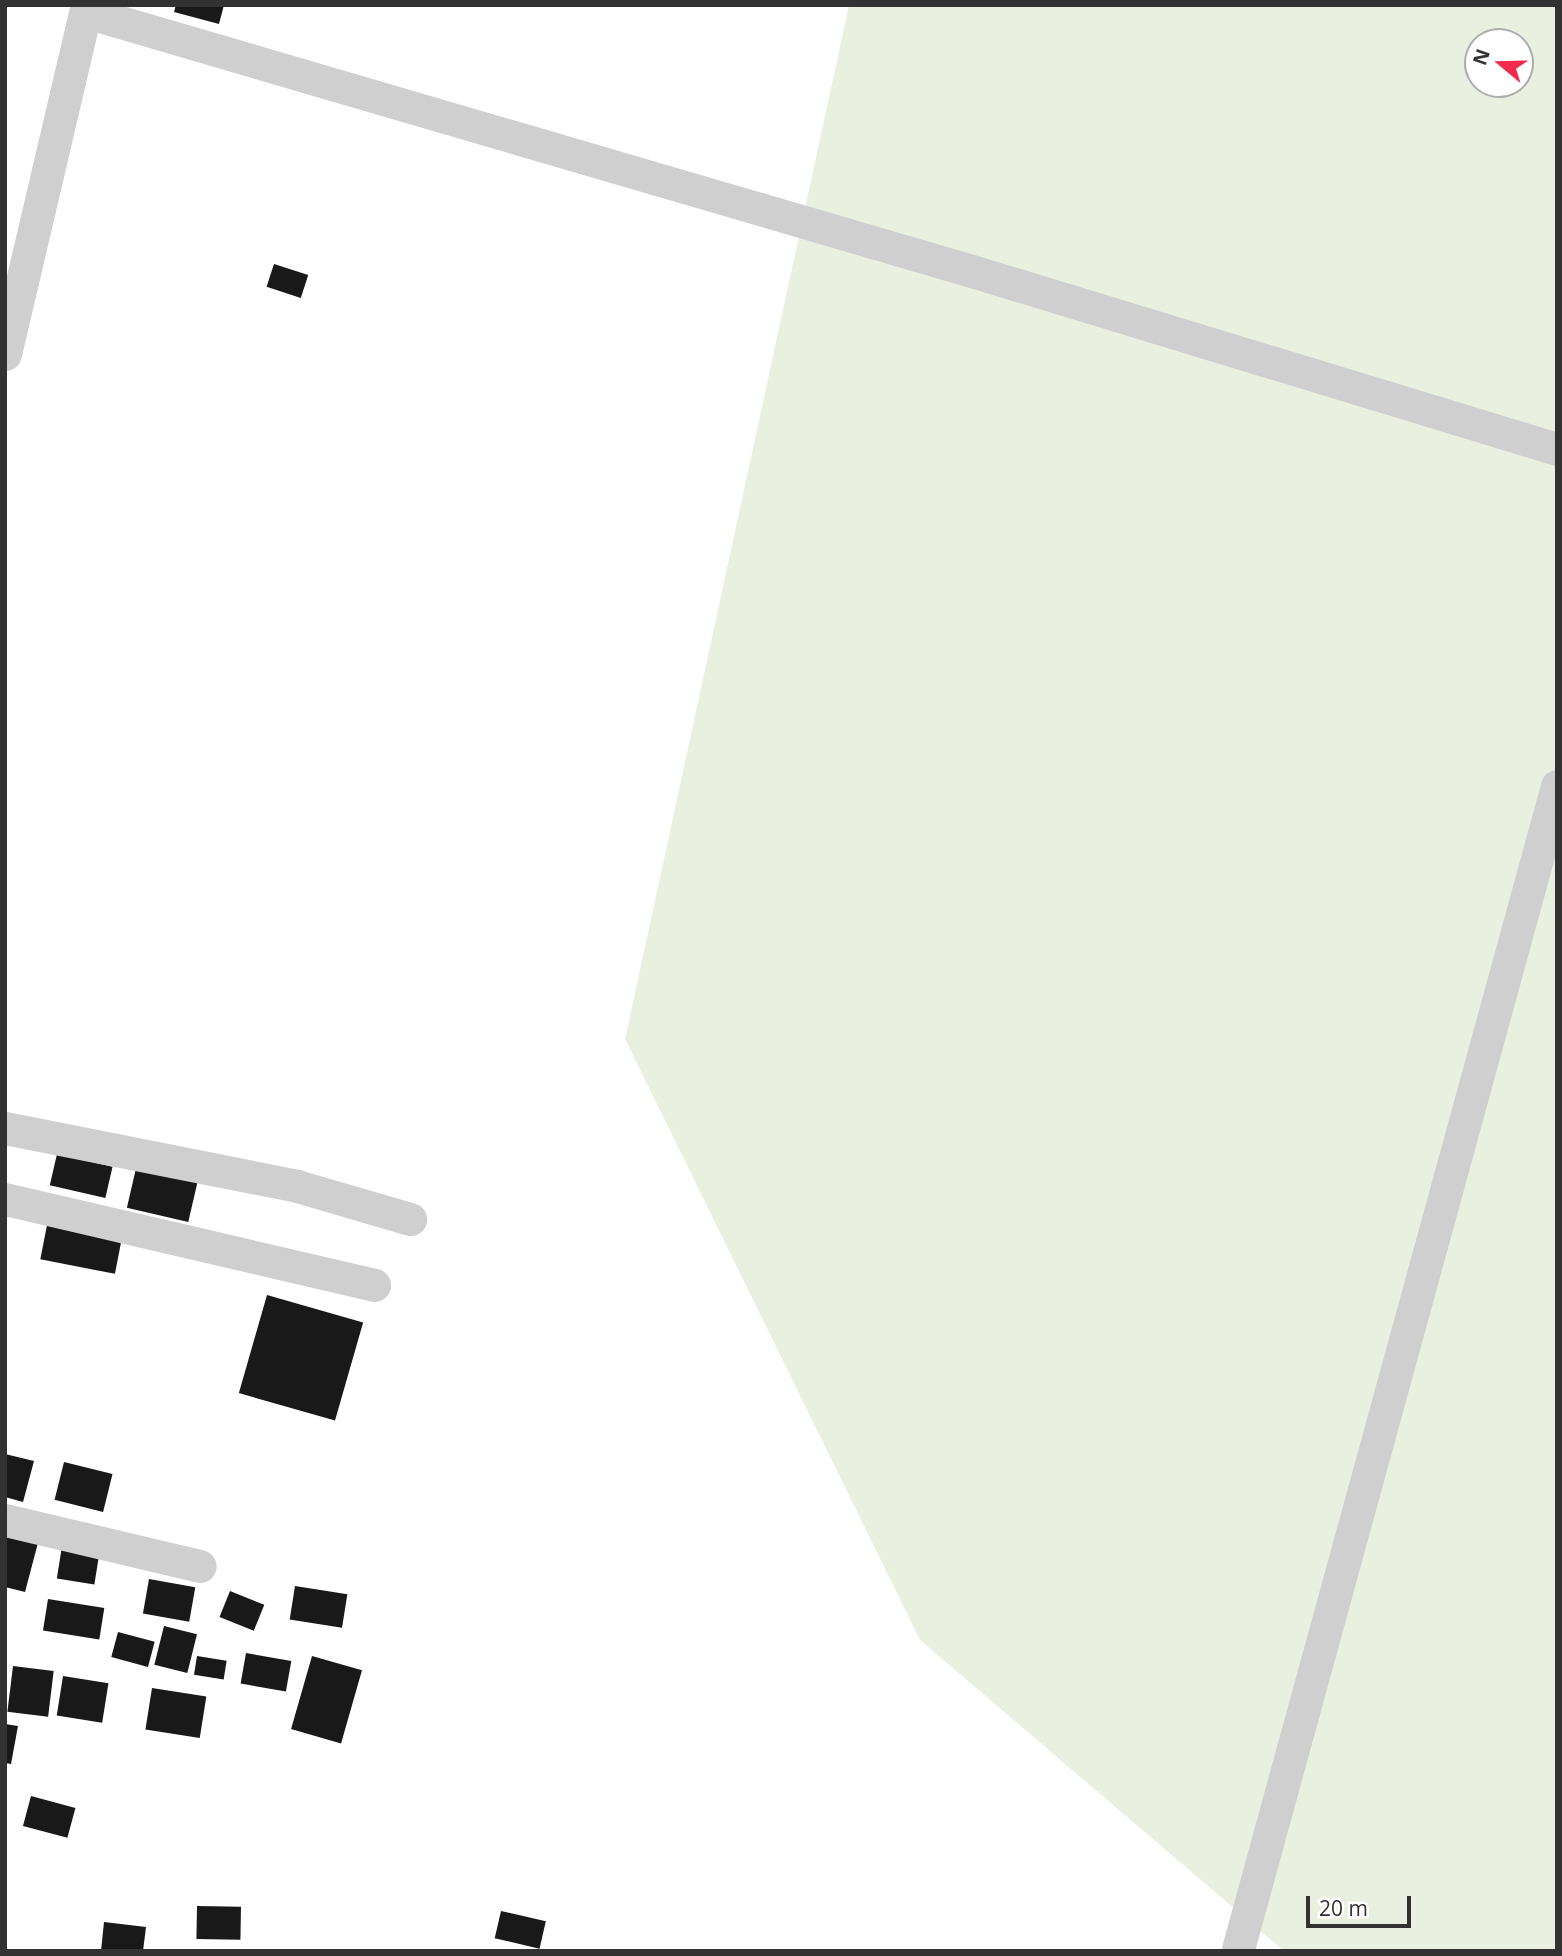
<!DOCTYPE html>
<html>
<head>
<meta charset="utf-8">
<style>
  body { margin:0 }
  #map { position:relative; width:1562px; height:1956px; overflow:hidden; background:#fff; font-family:"Open Sans",sans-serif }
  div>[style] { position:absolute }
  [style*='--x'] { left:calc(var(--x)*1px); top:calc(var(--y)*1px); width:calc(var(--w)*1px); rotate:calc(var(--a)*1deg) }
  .green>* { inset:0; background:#eaf0e0 }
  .building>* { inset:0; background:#191919; transform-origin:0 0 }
  .minor>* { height:33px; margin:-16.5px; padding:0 16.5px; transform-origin:16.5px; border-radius:16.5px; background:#cfcfcf }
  span { translate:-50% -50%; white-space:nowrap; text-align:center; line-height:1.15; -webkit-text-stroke:7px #fff; paint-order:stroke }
  .frame { position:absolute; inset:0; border:7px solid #323232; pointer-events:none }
  .north { position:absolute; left:1464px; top:28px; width:70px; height:70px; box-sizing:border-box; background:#fff; border:2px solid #adadad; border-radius:50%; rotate:289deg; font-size:19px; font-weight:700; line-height:28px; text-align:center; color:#323232 }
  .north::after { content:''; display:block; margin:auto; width:24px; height:32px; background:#f32b4a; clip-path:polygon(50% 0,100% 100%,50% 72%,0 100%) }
  .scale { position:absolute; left:1306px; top:1896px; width:105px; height:32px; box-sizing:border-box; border:4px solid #323232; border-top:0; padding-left:9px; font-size:21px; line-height:24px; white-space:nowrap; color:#323232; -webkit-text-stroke:5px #fff; paint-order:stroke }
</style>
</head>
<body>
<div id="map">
  <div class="green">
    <div style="clip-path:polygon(evenodd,849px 5px,1557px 5px,1557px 1951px,1284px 1951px,920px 1640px,625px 1039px,849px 5px,1478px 42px,1520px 42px,1520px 84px,1478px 84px,1478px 42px)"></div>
  </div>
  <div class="building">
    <div style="clip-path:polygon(176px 5px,224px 5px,219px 24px,174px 12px)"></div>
    <div style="left:274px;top:264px;width:36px;height:24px;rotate:18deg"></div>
    <div style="left:57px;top:1154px;width:57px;height:32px;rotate:13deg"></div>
    <div style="left:137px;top:1164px;width:63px;height:45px;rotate:13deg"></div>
    <div style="left:47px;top:1225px;width:76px;height:35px;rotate:11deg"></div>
    <div style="left:267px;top:1295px;width:100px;height:102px;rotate:16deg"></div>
    <div style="clip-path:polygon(5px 1454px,34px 1461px,23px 1502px,5px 1497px)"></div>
    <div style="left:64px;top:1462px;width:50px;height:39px;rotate:14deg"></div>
    <div style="clip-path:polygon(5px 1531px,39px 1539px,25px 1592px,5px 1587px)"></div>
    <div style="left:62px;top:1546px;width:38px;height:33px;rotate:9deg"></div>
    <div style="left:149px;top:1579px;width:47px;height:35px;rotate:10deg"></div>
    <div style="left:295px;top:1586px;width:53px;height:34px;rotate:9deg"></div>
    <div style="left:230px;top:1591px;width:37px;height:28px;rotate:22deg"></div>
    <div style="left:48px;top:1599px;width:57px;height:32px;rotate:9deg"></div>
    <div style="left:164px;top:1626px;width:34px;height:40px;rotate:14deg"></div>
    <div style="left:118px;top:1632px;width:38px;height:26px;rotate:15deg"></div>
    <div style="left:246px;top:1653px;width:46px;height:31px;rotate:10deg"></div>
    <div style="left:197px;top:1656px;width:30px;height:19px;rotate:9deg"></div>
    <div style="left:312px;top:1656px;width:52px;height:76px;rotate:16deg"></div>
    <div style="left:13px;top:1666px;width:41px;height:46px;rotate:7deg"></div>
    <div style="left:63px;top:1676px;width:46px;height:40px;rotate:9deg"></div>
    <div style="left:152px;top:1688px;width:55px;height:42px;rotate:9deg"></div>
    <div style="clip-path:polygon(5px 1724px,18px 1726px,11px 1764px,5px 1763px)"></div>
    <div style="left:31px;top:1796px;width:46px;height:31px;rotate:15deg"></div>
    <div style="left:197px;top:1906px;width:44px;height:33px;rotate:1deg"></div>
    <div style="left:501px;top:1911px;width:46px;height:28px;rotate:13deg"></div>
    <div style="clip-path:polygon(104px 1922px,146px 1927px,143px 1951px,101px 1951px)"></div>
  </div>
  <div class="minor">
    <div style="--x:86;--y:12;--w:926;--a:16.3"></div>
    <div style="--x:975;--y:272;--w:608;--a:16.92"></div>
    <div style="--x:5;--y:354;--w:359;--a:-76.8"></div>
    <div style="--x:5;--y:1128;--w:298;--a:11.2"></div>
    <div style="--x:297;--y:1186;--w:118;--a:16.3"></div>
    <div style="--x:5;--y:1199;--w:379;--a:13.1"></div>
    <div style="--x:5;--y:1520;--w:200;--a:13.3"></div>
    <div style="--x:1238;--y:1949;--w:1206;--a:-74.66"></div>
  </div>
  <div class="frame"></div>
  <div class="north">N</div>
  <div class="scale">20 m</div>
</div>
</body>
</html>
